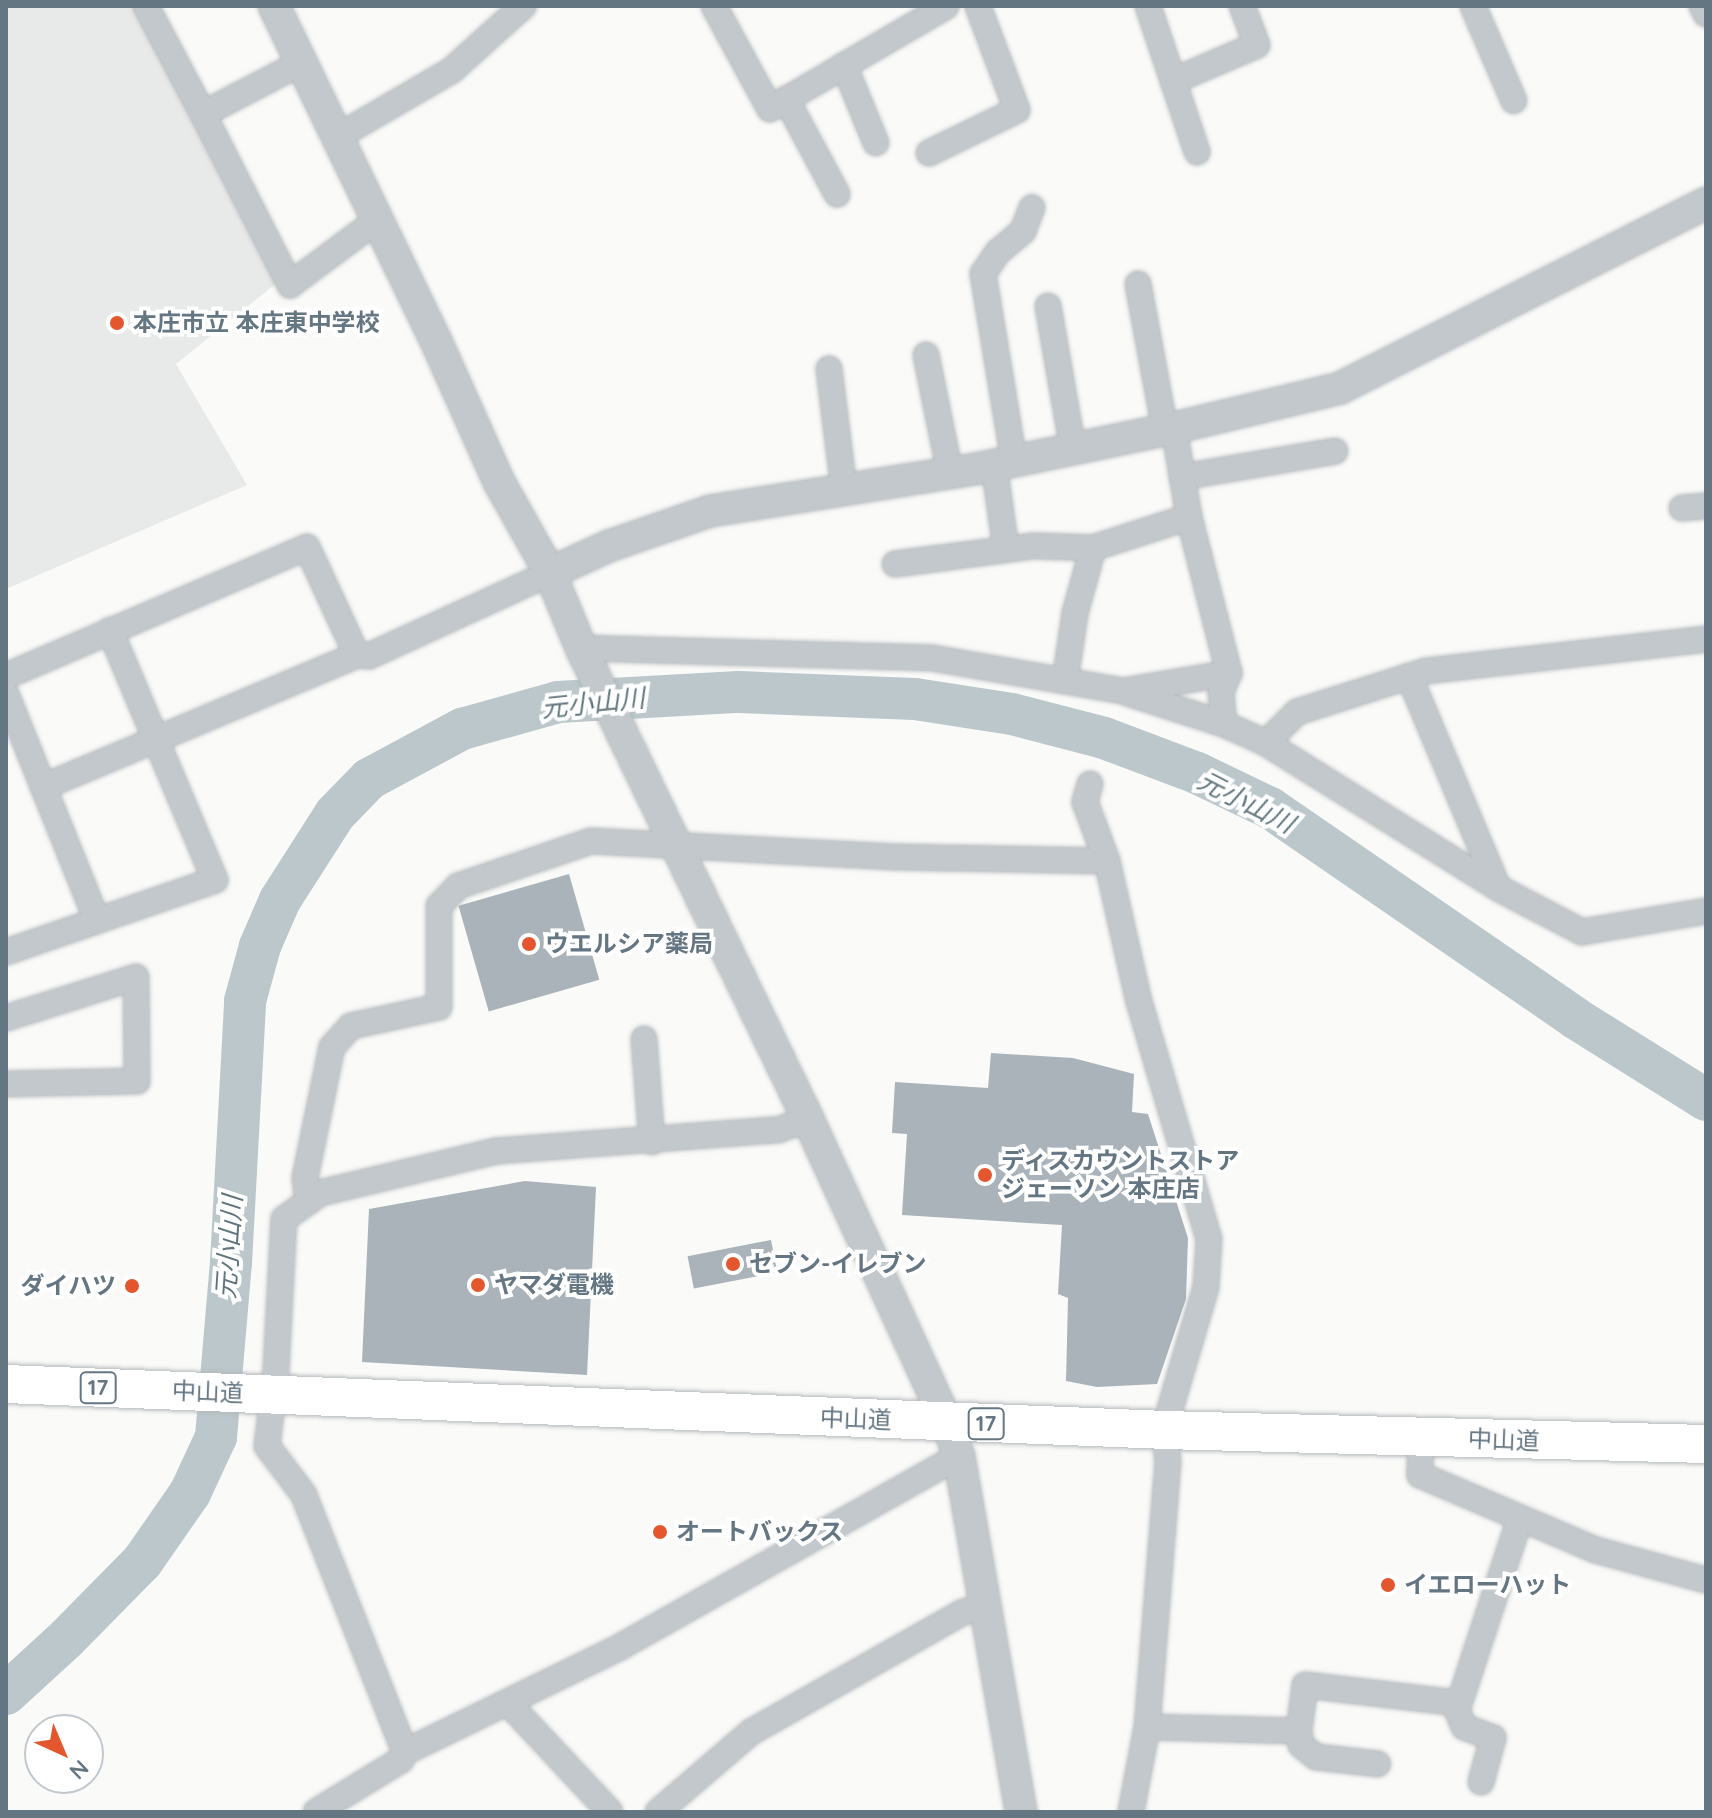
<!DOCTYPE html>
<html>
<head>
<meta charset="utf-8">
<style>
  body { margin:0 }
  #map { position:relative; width:1712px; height:1818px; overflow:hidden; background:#fafaf8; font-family:Quicksand,"Noto Sans JP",sans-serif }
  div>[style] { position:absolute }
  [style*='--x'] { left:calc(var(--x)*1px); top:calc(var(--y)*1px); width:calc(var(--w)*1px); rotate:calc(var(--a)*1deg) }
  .built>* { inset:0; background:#e8e9e9 }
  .river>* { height:42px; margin:-21px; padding:0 21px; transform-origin:21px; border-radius:21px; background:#bbc7cb }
  .building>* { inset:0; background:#aab3b9; transform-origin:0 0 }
  .roads { filter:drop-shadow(0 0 2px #b4b9bd) drop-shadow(0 0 2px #b4b9bd) }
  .minor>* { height:24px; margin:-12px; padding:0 12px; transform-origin:12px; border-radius:12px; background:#c3c8cc }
  .tertiary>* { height:30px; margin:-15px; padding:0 15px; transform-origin:15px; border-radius:15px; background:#c3c8cc }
  .trunk>* { height:38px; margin:-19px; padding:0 19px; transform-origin:19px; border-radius:19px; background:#fff }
  .dots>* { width:22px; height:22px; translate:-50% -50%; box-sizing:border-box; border:4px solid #fff; border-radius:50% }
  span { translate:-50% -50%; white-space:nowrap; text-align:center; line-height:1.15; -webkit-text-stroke:8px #fff; paint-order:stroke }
  .shield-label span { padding:2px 6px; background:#fff; border:2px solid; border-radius:6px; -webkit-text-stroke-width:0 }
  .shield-label { font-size:22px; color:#657683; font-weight:700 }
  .poi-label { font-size:24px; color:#657683; font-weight:700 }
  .left { translate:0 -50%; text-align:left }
  .right { translate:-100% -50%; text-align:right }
  .street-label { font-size:24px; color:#657683 }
  .water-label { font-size:26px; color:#60757c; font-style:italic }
  .frame { position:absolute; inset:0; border:8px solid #657683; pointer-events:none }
  .north { position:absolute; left:24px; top:1714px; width:80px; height:80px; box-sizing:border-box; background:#fff; border:2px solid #c1c8cd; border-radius:50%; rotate:136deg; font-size:22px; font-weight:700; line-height:32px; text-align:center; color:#657683 }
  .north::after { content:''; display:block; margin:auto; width:28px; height:36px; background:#e4572e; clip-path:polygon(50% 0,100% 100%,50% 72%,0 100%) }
</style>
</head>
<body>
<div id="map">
  <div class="built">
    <div style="clip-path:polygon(6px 6px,134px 6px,279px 281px,176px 364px,247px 485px,6px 589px)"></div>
  </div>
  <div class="river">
    <div style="--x:6;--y:1694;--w:81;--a:-42.5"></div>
    <div style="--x:66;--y:1639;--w:108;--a:-45.4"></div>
    <div style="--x:142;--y:1562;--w:84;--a:-55.2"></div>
    <div style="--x:190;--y:1493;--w:62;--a:-65.1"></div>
    <div style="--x:216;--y:1437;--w:175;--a:-85.1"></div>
    <div style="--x:231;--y:1263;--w:262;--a:-86.9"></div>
    <div style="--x:245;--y:1001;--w:57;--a:-74.7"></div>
    <div style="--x:260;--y:946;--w:50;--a:-66.5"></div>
    <div style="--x:280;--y:900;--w:102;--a:-57.4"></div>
    <div style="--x:335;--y:814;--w:49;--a:-45.8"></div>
    <div style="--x:369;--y:779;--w:106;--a:-28.3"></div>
    <div style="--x:462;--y:729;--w:100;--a:-15.7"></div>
    <div style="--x:558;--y:702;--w:181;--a:-3.2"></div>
    <div style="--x:739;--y:692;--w:176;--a:2.3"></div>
    <div style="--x:915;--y:699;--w:98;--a:8.8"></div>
    <div style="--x:1012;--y:714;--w:95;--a:14.6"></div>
    <div style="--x:1104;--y:738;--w:99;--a:20.6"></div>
    <div style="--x:1197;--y:773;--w:81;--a:25.6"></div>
    <div style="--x:1270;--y:808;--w:370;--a:34.5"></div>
    <div style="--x:1575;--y:1018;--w:155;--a:32"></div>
  </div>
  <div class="building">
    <div style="left:569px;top:874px;width:110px;height:115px;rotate:74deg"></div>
    <div style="clip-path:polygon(991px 1053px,1073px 1058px,1134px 1074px,1132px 1112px,1148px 1114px,1188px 1238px,1186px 1299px,1157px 1384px,1097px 1387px,1066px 1381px,1068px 1298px,1058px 1294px,1062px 1225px,902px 1215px,907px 1134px,892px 1133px,895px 1082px,988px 1088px)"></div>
    <div style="clip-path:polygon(525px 1181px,596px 1187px,587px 1375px,362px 1362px,369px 1209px)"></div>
    <div style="left:771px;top:1240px;width:33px;height:85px;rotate:79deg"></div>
  </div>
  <div class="roads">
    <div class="minor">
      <div style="--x:146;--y:6;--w:122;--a:62.2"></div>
      <div style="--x:203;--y:114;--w:110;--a:-27.5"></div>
      <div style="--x:714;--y:6;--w:117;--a:61.5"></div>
      <div style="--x:770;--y:109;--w:204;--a:-30.3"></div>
      <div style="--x:1148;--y:6;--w:154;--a:71.4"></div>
      <div style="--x:1473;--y:6;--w:103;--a:66.7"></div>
      <div style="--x:1702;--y:6;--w:9;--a:63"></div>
      <div style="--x:844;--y:65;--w:84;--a:67.7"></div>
      <div style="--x:1173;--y:81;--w:91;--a:-23.2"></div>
      <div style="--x:1257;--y:45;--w:42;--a:-111"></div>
      <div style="--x:786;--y:99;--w:108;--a:61.8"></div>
      <div style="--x:203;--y:114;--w:192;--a:63"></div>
      <div style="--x:290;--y:285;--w:107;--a:-36.7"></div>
      <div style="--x:337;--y:137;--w:133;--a:-30.2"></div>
      <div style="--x:452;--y:70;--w:96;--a:-42"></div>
      <div style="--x:929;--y:153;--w:98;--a:-26"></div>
      <div style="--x:1017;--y:110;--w:111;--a:-110.6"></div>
      <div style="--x:1138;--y:284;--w:148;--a:79.5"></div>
      <div style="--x:1048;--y:306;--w:145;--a:80.1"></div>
      <div style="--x:926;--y:355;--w:120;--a:78.5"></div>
      <div style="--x:829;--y:369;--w:122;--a:82.9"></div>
      <div style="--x:1174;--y:428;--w:90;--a:80.4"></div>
      <div style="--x:1189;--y:517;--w:161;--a:75.6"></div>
      <div style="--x:1229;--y:673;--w:21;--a:113"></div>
      <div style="--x:1221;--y:692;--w:32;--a:85"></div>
      <div style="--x:1224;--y:724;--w:46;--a:24.3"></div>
      <div style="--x:1266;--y:743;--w:44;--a:-45"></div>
      <div style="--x:1297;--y:712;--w:135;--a:-17.6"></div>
      <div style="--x:1426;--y:671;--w:282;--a:-6.5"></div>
      <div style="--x:1014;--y:461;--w:190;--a:-99.4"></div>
      <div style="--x:983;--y:274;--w:27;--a:-56"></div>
      <div style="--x:998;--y:252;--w:33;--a:-40"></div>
      <div style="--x:1023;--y:231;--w:25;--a:-69"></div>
      <div style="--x:994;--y:465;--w:85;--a:81.9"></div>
      <div style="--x:1182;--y:477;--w:155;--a:-9.6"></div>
      <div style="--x:1682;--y:508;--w:24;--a:-5"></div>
      <div style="--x:895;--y:564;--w:140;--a:-7.4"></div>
      <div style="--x:1034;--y:546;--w:59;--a:1.9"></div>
      <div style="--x:581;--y:648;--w:351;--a:1.6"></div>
      <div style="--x:932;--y:658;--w:194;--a:9.8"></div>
      <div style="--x:1123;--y:691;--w:108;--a:-9.6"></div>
      <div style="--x:6;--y:676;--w:327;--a:-23.2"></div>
      <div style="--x:307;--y:547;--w:119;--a:65.2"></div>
      <div style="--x:1409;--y:676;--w:230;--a:67.2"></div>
      <div style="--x:1065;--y:681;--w:69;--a:-81.6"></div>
      <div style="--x:1075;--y:613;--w:67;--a:-74.5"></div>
      <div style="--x:1093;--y:548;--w:101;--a:-17.9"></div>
      <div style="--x:1128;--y:693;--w:101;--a:17.9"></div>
      <div style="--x:6;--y:694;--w:244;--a:68.1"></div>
      <div style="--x:1266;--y:743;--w:274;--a:32"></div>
      <div style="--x:1498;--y:888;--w:95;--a:27.6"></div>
      <div style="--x:1582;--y:932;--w:126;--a:-9.6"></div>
      <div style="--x:1090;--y:784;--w:19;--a:106"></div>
      <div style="--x:1085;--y:802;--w:63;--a:69.6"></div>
      <div style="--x:43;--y:787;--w:341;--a:-22.8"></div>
      <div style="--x:357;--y:655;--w:12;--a:5"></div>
      <div style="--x:369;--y:656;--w:199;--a:-24.6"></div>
      <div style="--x:6;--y:952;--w:221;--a:-19"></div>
      <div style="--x:215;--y:880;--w:271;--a:-112.8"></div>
      <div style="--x:6;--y:1018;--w:136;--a:-17.5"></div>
      <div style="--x:136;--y:977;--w:104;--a:89.4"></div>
      <div style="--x:137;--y:1081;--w:131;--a:178.7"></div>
      <div style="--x:644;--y:1039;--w:103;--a:85.6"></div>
      <div style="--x:308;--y:1202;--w:24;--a:-97"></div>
      <div style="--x:305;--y:1178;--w:134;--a:-78.4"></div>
      <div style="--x:332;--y:1047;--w:28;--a:-48"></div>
      <div style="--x:351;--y:1026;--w:90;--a:-12.2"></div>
      <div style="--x:439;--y:1007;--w:101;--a:-90"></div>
      <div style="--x:439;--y:906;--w:28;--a:-46"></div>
      <div style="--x:458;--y:886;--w:140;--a:-18.7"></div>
      <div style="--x:591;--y:841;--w:304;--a:3"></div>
      <div style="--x:895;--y:857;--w:212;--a:1.1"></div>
      <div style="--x:1107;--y:861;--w:140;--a:77.2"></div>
      <div style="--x:1138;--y:998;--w:251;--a:73.6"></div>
      <div style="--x:1209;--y:1239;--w:48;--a:93.6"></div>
      <div style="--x:1206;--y:1287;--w:149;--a:106.4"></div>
      <div style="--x:1164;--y:1430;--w:31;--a:83"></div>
      <div style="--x:1168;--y:1461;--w:267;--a:94.5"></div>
      <div style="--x:1147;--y:1727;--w:86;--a:100.7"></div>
      <div style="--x:1421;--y:1438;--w:37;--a:92"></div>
      <div style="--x:1420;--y:1475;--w:191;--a:23.1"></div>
      <div style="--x:1596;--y:1550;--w:114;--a:15.3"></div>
      <div style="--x:508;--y:1703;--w:149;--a:46.9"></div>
      <div style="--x:1147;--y:1727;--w:152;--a:1.5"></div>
      <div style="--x:1299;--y:1731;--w:46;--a:-82.6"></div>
      <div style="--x:1305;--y:1685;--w:155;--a:6.7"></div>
      <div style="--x:1299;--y:1731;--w:14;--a:82"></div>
      <div style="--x:1301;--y:1745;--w:19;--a:39"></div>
      <div style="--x:1316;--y:1757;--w:62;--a:6.4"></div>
      <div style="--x:405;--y:1752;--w:276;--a:-111.5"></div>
      <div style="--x:304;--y:1495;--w:61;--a:-127.1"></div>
      <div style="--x:267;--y:1446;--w:77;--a:-83.2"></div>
      <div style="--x:276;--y:1370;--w:151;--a:-87"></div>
      <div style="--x:284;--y:1219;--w:44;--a:-35.8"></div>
      <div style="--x:320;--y:1193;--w:181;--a:-13.4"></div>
      <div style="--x:496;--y:1151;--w:283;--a:-4.3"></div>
      <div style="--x:778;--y:1130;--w:32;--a:-20"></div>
      <div style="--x:1481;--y:1782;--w:46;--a:-74.7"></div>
      <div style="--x:1493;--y:1738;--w:31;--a:-159"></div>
      <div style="--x:1464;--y:1727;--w:18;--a:-112"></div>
      <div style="--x:1457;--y:1710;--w:202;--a:-71.8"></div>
      <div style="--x:316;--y:1812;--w:100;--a:-31.5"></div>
      <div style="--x:401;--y:1760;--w:9;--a:-63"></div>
      <div style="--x:405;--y:1752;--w:239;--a:-26"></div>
      <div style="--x:620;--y:1647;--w:389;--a:-29.4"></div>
      <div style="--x:658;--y:1812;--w:123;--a:-40.7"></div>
      <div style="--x:751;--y:1732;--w:241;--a:-29.5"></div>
      <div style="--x:961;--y:1613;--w:24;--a:-17"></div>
    </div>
    <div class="tertiary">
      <div style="--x:274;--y:6;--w:372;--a:64.2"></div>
      <div style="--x:436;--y:341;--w:154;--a:65.9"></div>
      <div style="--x:499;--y:482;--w:104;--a:60.7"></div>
      <div style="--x:550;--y:573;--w:81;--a:67.5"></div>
      <div style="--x:581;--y:648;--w:523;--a:64.27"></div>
      <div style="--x:808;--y:1119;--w:333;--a:65.4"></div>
      <div style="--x:947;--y:1422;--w:36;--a:71"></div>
      <div style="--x:959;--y:1456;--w:361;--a:80.1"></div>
      <div style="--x:550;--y:573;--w:65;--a:-24.6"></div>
      <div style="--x:609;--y:546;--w:107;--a:-19.1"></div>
      <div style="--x:710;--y:511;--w:274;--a:-9"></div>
      <div style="--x:981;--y:468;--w:197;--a:-11.7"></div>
      <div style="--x:1174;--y:428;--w:171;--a:-13.5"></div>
      <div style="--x:1340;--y:388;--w:410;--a:-26.8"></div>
    </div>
    <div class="trunk">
      <div style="--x:6;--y:1384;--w:1159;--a:2.27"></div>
      <div style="--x:1164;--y:1430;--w:542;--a:1.48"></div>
    </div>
  </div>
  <div class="dots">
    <div style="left:117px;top:323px;background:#e4572e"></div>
    <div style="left:529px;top:944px;background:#e4572e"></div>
    <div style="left:985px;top:1175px;background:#e4572e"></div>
    <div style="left:733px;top:1264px;background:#e4572e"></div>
    <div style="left:478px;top:1285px;background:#e4572e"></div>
    <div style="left:132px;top:1286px;background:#e4572e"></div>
    <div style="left:660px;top:1532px;background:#e4572e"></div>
    <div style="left:1388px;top:1585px;background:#e4572e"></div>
  </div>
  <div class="shield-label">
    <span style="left:98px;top:1388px">17</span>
    <span style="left:986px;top:1424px">17</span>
  </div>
  <div class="poi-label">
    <span class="left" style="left:133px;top:323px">本庄市立 本庄東中学校</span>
    <span class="left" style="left:545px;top:944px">ウエルシア薬局</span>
    <span class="left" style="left:1001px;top:1175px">ディスカウントストア<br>ジェーソン 本庄店</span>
    <span class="left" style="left:749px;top:1264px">セブン-イレブン</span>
    <span class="left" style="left:494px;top:1285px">ヤマダ電機</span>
    <span class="right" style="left:116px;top:1286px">ダイハツ</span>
    <span class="left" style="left:676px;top:1532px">オートバックス</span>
    <span class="left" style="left:1404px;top:1585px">イエローハット</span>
  </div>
  <div class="street-label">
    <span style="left:208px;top:1392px;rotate:2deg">中山道</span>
    <span style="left:856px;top:1419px;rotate:2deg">中山道</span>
    <span style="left:1504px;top:1440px;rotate:2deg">中山道</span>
  </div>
  <div class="water-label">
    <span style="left:593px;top:703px;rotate:-6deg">元小山川</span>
    <span style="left:1246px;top:802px;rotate:27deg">元小山川</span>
    <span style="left:229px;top:1247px;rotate:-86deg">元小山川</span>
  </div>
  <div class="frame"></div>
  <div class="north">N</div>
</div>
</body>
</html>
